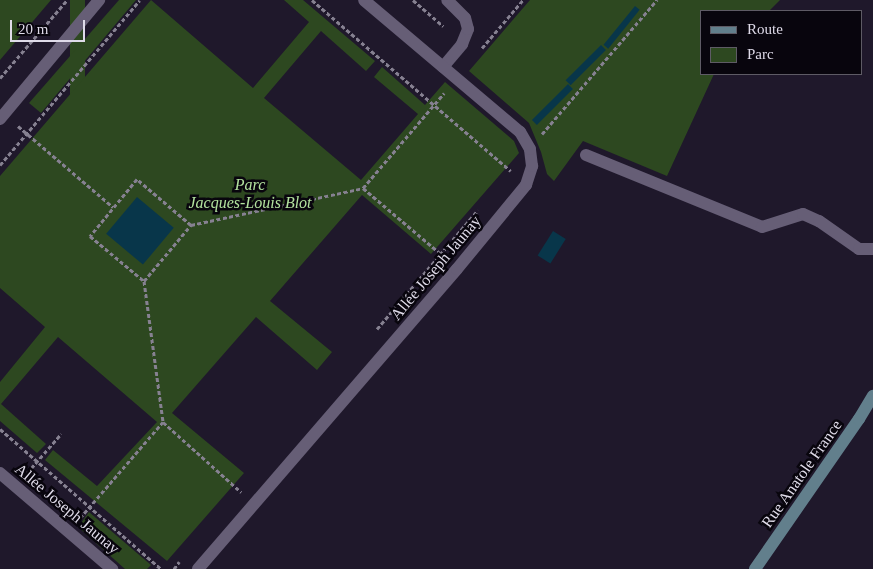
<!DOCTYPE html>
<html>
<head>
<meta charset="utf-8">
<style>
  body { margin:0 }
  #map { position:relative; width:873px; height:569px; overflow:hidden; background:#1f182b; font-family:Georgia,serif }
  div>[style] { position:absolute }
  [style*='--x'] { left:calc(var(--x)*1px); top:calc(var(--y)*1px); width:calc(var(--w)*1px); rotate:calc(var(--a)*1deg) }
  .green>* { inset:0; background:#2d4820; transform-origin:0 0 }
  .water>* { inset:0; background:#08364a; transform-origin:0 0 }
  .path>* { height:3px; margin-top:-1.5px; transform-origin:0; background:repeating-linear-gradient(90deg,#868191 0 4px,transparent 0 6.5px) }
  .lane>* { height:12px; margin:-6px; padding:0 6px; transform-origin:6px; border-radius:6px; background:#665e76 }
  .street>* { height:12px; margin:-6px; padding:0 6px; transform-origin:6px; border-radius:6px; background:#665e76 }
  .secondary>* { height:12px; margin:-6px; padding:0 6px; transform-origin:6px; border-radius:6px; background:#627f8c }
  span { translate:-50% -50%; white-space:nowrap; text-align:center; line-height:1.15; -webkit-text-stroke:5px #08050d; paint-order:stroke }
  .park-label { font-size:16px; color:#b2e29e; font-style:italic }
  .street-label { font-size:16px; color:#dfdbe9 }
  .legend { position:absolute; left:700px; top:10px; width:162px; height:65px; box-sizing:border-box; background:#08050d; border:1px solid #5e5b65; margin:0; padding:6px 9px; list-style:none; font-size:15px; color:#dfdbe9 }
  .legend li { display:flex; align-items:center; gap:10px; height:25px }
  .legend b { width:25px; border:1px solid #5e5b65 }
  .scale { position:absolute; left:10px; top:20px; width:75px; height:22px; box-sizing:border-box; border:2px solid #dfdbe9; border-top:0; padding-left:6px; font-size:15px; line-height:18px; white-space:nowrap; color:#dfdbe9; -webkit-text-stroke:4px #08050d; paint-order:stroke }
</style>
</head>
<body>
<div id="map">
  <div class="green">
    <div style="clip-path:polygon(0 0,51px 0,0 60px)"></div>
    <div style="left:70px;top:0;width:15px;height:106px"></div>
    <div style="clip-path:polygon(119px 0,136px 0,41px 113px,29px 103px)"></div>
    <div style="clip-path:polygon(151px 0,253px 88px,309px 22px,284px 0,303px 0,375px 61px,366px 71px,321px 31px,264px 98px,361px 180px,418px 114px,374px 77px,382px 67px,425px 105px,445px 82px,514px 141px,519px 153px,431px 254px,362px 195px,270px 301px,332px 352px,317px 370px,256px 317px,172px 413px,244px 473px,167px 561px,45px 460px,53px 450px,97px 486px,157px 422px,58px 337px,1px 404px,46px 444px,37px 453px,0 421px,0 382px,45px 327px,0 288px,0 176px)"></div>
    <div style="clip-path:polygon(530px 0,780px 0,769px 11px,702px 11px,702px 74px,714px 74px,667px 176px,583px 141px,554px 181px,547px 174px,541px 152px,529px 123px,469px 71px)"></div>
    <div style="clip-path:polygon(89px 512px,151px 565px,147px 569px,125px 569px,78px 527px)"></div>
  </div>
  <div class="water">
    <div style="left:635px;top:6px;width:6px;height:50px;rotate:39deg"></div>
    <div style="left:601px;top:45px;width:7px;height:50px;rotate:45deg"></div>
    <div style="left:568px;top:84px;width:7px;height:51px;rotate:45deg"></div>
    <div style="left:137px;top:197px;width:48px;height:48px;rotate:40deg"></div>
    <div style="left:553px;top:231px;width:15px;height:29px;rotate:32deg"></div>
  </div>
  <div class="path">
    <div style="--x:312;--y:0;--w:262;--a:40.7"></div>
    <div style="--x:413;--y:0;--w:40;--a:41"></div>
    <div style="--x:482;--y:48;--w:63;--a:-49.5"></div>
    <div style="--x:0;--y:78;--w:103;--a:-49.3"></div>
    <div style="--x:18;--y:126;--w:125;--a:40.5"></div>
    <div style="--x:542;--y:134;--w:177;--a:-49.4"></div>
    <div style="--x:0;--y:165;--w:216;--a:-49.7"></div>
    <div style="--x:363;--y:188;--w:104;--a:40.3"></div>
    <div style="--x:191;--y:225;--w:71;--a:-139.6"></div>
    <div style="--x:137;--y:179;--w:74;--a:129.5"></div>
    <div style="--x:90;--y:236;--w:70;--a:39.8"></div>
    <div style="--x:144;--y:281;--w:73;--a:-50"></div>
    <div style="--x:191;--y:225;--w:176;--a:-12.1"></div>
    <div style="--x:363;--y:188;--w:125;--a:-49.5"></div>
    <div style="--x:144;--y:281;--w:142;--a:82.3"></div>
    <div style="--x:377;--y:329;--w:156;--a:-49.7"></div>
    <div style="--x:0;--y:429;--w:213;--a:41"></div>
    <div style="--x:27;--y:473;--w:52;--a:-48.9"></div>
    <div style="--x:80;--y:518;--w:127;--a:-49.2"></div>
    <div style="--x:163;--y:422;--w:105;--a:41.9"></div>
    <div style="--x:174;--y:569;--w:9;--a:-54"></div>
  </div>
  <div class="lane">
    <div style="--x:443;--y:67;--w:30;--a:-50"></div>
    <div style="--x:462;--y:44;--w:16;--a:-68"></div>
    <div style="--x:468;--y:29;--w:11;--a:-105"></div>
    <div style="--x:465;--y:18;--w:25;--a:-135"></div>
  </div>
  <div class="street">
    <div style="--x:0;--y:119;--w:155;--a:-50.2"></div>
    <div style="--x:586;--y:155;--w:190;--a:22.2"></div>
    <div style="--x:762;--y:227;--w:43;--a:-17.6"></div>
    <div style="--x:803;--y:214;--w:17;--a:24"></div>
    <div style="--x:819;--y:221;--w:49;--a:35"></div>
    <div style="--x:859;--y:249;--w:14;--a:0"></div>
    <div style="--x:0;--y:473;--w:148;--a:40.6"></div>
    <div style="--x:198;--y:569;--w:396;--a:-49.2"></div>
    <div style="--x:457;--y:269;--w:109;--a:-50.6"></div>
    <div style="--x:526;--y:185;--w:20;--a:-72"></div>
    <div style="--x:532;--y:166;--w:17;--a:-97"></div>
    <div style="--x:530;--y:149;--w:20;--a:-120"></div>
    <div style="--x:520;--y:132;--w:204;--a:-139.8"></div>
  </div>
  <div class="secondary">
    <div style="--x:755;--y:569;--w:183;--a:-55.3"></div>
    <div style="--x:859;--y:419;--w:27;--a:-59"></div>
  </div>
  <div class="park-label">
    <span style="left:250px;top:194px">Parc<br>Jacques-Louis Blot</span>
  </div>
  <div class="street-label">
    <span style="left:436px;top:268px;rotate:-50deg">Allée Joseph Jaunay</span>
    <span style="left:802px;top:474px;rotate:-55deg">Rue Anatole France</span>
    <span style="left:67px;top:509px;rotate:40deg">Allée Joseph Jaunay</span>
  </div>
  <ul class="legend">
  <li><b style="height:6px;background:#627f8c"></b>Route</li>
  <li><b style="height:14px;background:#2d4820"></b>Parc</li>
  </ul>
  <div class="scale">20 m</div>
</div>
</body>
</html>
